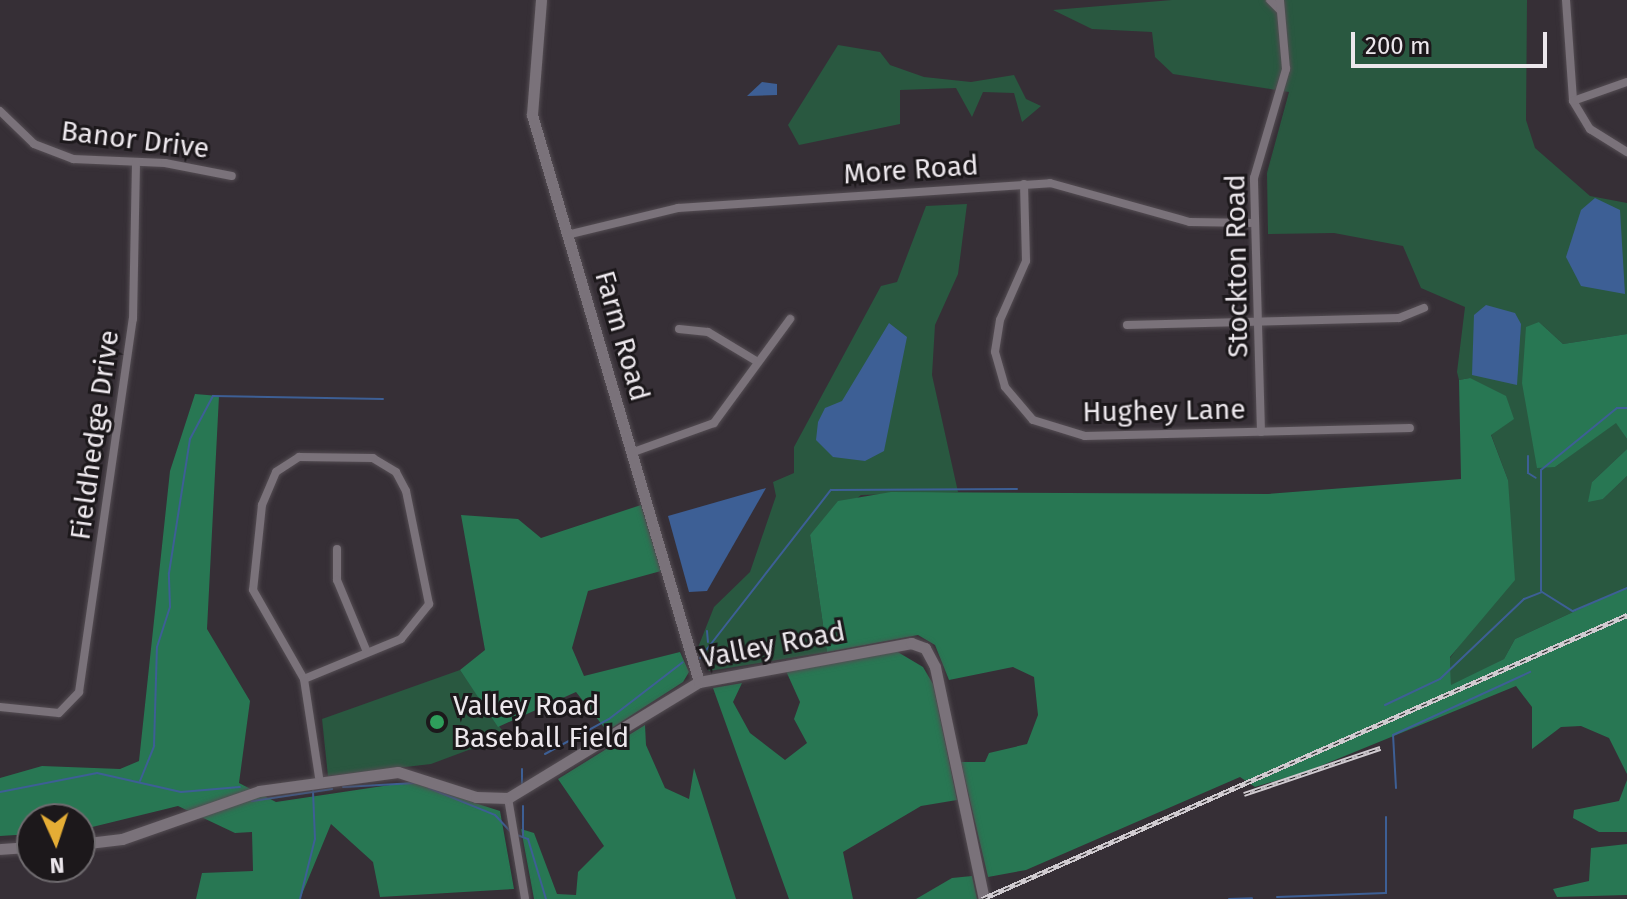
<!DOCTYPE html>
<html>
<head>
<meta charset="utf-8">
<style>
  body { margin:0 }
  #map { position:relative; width:1627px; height:899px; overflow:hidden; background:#362f36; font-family:"Fira Sans",sans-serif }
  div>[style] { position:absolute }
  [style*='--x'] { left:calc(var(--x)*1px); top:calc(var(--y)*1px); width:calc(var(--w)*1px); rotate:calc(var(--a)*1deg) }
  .green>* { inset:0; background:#295840 }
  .forest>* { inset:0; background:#287753 }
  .water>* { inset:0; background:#3d5f95 }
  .stream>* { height:2px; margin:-1px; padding:0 1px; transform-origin:1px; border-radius:1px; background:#3d5f95 }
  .roads { filter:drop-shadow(0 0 2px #544d53) drop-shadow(0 0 2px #544d53) }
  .street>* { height:8px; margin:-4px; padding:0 4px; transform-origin:4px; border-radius:4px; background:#7a727a }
  .secondary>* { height:11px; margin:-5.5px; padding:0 5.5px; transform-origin:5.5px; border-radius:5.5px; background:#7a727a }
  .rail>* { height:5px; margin-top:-2.5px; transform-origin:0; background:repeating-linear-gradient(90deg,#1c181b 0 6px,#d0cbd0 0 12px); box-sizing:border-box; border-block:2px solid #d0cbd0 }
  .dots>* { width:22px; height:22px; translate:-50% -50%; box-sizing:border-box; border:4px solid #1c181b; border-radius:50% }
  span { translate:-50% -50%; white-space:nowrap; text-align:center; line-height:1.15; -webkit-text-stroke:6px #1c181b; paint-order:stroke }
  .street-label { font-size:28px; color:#ece7ec }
  .poi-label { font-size:28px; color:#ece7ec }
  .left { translate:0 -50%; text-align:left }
  .north { position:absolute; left:16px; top:803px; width:80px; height:80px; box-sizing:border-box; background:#1c181b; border:2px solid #6f6b6f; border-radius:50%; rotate:177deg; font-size:22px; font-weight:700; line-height:32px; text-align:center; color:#ece7ec }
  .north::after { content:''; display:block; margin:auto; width:28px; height:36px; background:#e5ad35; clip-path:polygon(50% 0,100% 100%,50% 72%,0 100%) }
  .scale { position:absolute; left:1351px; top:32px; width:196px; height:36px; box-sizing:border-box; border:4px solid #ece7ec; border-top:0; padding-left:10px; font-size:24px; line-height:28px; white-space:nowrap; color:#ece7ec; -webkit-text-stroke:6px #1c181b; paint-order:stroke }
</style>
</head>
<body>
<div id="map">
  <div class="green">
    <div style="clip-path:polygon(1172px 0,1527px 0,1526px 120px,1535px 148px,1590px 196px,1627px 203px,1627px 334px,1563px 344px,1539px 322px,1555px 467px,1616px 422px,1627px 439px,1627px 449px,1592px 482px,1603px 499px,1627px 476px,1627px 587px,1515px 639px,1504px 659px,1451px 686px,1450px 658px,1476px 623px,1508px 480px,1470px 378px,1459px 380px,1457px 372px,1465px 307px,1421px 288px,1403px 246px,1334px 233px,1268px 234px,1267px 173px,1289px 92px,1173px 74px,1155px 57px,1152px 32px,1092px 29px,1053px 10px)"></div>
    <div style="clip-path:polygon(838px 45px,880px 52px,890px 65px,924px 77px,971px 82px,1014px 75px,1026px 99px,1041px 106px,1022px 122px,1014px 93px,983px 92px,972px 117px,956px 88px,900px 90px,900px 124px,799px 145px,788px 125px)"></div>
    <div style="clip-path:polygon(967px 204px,958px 274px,935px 325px,932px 375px,958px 492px,861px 495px,810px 535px,827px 652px,709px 671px,697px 650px,714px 607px,750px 572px,776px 496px,773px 482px,794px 473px,794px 447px,881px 286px,897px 282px,926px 206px)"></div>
    <div style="clip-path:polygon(460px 670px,506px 736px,431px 764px,328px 776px,322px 719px)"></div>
  </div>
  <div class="forest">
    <div style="clip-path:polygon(1539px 322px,1563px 344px,1627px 334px,1627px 439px,1616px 423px,1555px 467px,1537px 468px,1522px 383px,1526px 327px)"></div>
    <div style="clip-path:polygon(1470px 378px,1506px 396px,1514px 419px,1491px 435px,1508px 480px,1515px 580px,1450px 657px,1451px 685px,1504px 659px,1515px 639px,1627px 587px,1627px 774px,1609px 738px,1581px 726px,1561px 727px,1532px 749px,1532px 707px,1516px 686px,1308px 771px,1255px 787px,1240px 777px,1026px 870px,988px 877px,961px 762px,985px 762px,989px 753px,1027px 744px,1038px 715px,1034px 677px,1013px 667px,949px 680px,935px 645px,918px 635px,827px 652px,810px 535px,838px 501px,891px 492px,1268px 494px,1461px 479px,1459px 380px)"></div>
    <div style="clip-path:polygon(195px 394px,219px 396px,207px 629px,250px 701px,239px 783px,276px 802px,410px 782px,500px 811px,514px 889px,380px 897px,373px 862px,331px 824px,300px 899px,196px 899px,202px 873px,253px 871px,252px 832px,235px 833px,178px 806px,80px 830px,80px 819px,32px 819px,32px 834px,0 836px,0 778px,42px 766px,120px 769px,139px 761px,170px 471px)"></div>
    <div style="clip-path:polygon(1627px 449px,1627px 476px,1603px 499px,1588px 502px,1592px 482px)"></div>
    <div style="clip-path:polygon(641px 505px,661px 571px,588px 591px,572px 648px,584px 676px,680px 652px,689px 672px,683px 682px,607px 731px,576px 692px,498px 727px,460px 670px,485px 650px,461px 515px,518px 519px,541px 538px)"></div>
    <div style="clip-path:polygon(896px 651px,923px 667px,933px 684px,957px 800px,921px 806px,843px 852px,853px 899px,789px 899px,713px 688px,742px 683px,733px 702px,750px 733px,785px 760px,807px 743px,794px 719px,800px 702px,786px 671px)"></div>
    <div style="clip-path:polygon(645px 725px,646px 745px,665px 788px,689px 799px,694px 768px,736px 899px,534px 899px,521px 829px,534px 833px,557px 894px,576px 895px,578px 872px,604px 846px,558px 779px)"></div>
    <div style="clip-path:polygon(1627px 780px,1627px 832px,1599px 832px,1573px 818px,1574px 810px,1619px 801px)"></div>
    <div style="clip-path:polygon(1627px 844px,1627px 895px,1557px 897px,1553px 889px,1589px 881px,1591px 848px)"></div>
    <div style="clip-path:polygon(972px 876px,977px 899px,916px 899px,952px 878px)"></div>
  </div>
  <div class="water">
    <div style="clip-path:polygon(762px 82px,777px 84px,777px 95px,747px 96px)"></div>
    <div style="clip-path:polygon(1595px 198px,1620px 210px,1625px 294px,1581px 286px,1566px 257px,1581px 210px)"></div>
    <div style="clip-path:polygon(1486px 305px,1515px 313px,1521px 324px,1517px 385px,1472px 375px,1474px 315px)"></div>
    <div style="clip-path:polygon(889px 323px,907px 337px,884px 451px,865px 461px,833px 457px,816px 440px,818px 422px,825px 408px,842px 401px)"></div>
    <div style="clip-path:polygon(766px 488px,707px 591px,689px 592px,668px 516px)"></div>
  </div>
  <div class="stream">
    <div style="--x:1528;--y:456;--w:17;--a:90"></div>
    <div style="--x:1528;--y:473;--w:9;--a:32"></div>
    <div style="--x:1541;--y:591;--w:121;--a:-90"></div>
    <div style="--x:1541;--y:470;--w:98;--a:-39.2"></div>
    <div style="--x:1617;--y:408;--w:10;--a:0"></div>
    <div style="--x:707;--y:631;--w:11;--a:85"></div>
    <div style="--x:700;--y:658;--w:213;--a:-52.1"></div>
    <div style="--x:831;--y:490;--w:186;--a:-0.3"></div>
    <div style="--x:1385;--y:705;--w:61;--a:-25.3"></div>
    <div style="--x:1440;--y:679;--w:116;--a:-43.6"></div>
    <div style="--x:1524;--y:599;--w:19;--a:-21"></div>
    <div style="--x:1542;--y:592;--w:36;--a:32"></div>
    <div style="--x:1573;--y:611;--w:59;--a:-23.1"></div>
    <div style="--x:545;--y:754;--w:73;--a:-28.7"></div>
    <div style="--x:609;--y:719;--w:93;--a:-37.6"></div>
    <div style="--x:522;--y:769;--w:15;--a:90"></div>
    <div style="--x:140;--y:781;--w:38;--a:-68"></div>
    <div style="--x:154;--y:746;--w:99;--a:-88.3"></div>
    <div style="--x:157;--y:647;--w:42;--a:-72"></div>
    <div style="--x:170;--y:607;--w:34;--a:-92"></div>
    <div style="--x:169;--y:573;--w:136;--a:-81.1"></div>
    <div style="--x:190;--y:439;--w:49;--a:-61.9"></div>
    <div style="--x:213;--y:396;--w:170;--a:1"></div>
    <div style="--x:343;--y:787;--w:72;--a:-3.2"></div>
    <div style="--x:429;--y:788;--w:71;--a:22.2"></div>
    <div style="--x:495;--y:815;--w:23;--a:47"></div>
    <div style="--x:1396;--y:788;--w:53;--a:-93.2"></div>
    <div style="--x:1393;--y:735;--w:151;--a:-24.7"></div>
    <div style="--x:0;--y:792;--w:99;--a:-11.1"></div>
    <div style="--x:97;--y:773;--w:86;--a:12.7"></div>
    <div style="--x:181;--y:792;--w:59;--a:-4.8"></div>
    <div style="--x:252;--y:801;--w:81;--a:-8.5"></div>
    <div style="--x:517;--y:835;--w:12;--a:20"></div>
    <div style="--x:528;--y:839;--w:63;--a:73.3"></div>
    <div style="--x:523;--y:836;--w:30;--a:-90"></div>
    <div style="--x:1277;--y:897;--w:109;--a:-2.1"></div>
    <div style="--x:1386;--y:893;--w:76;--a:-90"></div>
    <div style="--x:300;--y:899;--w:62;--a:-76"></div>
    <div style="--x:315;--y:839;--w:48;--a:-92.4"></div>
    <div style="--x:1229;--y:899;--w:23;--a:-2"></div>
  </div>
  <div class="roads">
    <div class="street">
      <div style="--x:1270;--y:0;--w:14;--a:45"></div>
      <div style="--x:1566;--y:0;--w:101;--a:86"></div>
      <div style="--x:1573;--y:101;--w:33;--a:59"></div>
      <div style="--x:1590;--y:129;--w:44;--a:31.9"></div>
      <div style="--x:1573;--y:101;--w:57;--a:-19.4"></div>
      <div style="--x:0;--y:111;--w:47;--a:44.1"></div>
      <div style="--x:34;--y:144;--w:42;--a:21"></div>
      <div style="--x:73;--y:159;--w:92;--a:2.5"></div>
      <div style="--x:165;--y:163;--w:68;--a:11"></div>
      <div style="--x:1024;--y:184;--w:77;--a:88.5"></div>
      <div style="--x:1026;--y:261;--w:64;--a:113.8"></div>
      <div style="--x:1000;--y:320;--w:32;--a:99"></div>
      <div style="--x:995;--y:352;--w:36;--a:74"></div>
      <div style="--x:1005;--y:387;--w:43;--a:49.7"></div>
      <div style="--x:1033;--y:420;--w:54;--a:17.1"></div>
      <div style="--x:1085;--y:436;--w:325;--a:-1.4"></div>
      <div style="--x:567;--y:235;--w:114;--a:-13.7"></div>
      <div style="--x:678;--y:208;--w:373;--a:-3.8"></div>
      <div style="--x:1050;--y:183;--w:145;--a:15.6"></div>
      <div style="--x:1190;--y:222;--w:65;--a:0.9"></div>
      <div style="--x:1127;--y:325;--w:272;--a:-1.5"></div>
      <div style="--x:1399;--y:318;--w:27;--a:-22"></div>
      <div style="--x:679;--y:329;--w:29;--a:6"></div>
      <div style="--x:708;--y:332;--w:58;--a:31"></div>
      <div style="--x:1261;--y:432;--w:254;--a:-91.6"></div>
      <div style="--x:1254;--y:178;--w:114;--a:-73.6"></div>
      <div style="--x:1286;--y:69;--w:69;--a:-95"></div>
      <div style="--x:631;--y:453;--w:88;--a:-19.9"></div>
      <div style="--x:714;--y:423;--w:129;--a:-53.8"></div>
      <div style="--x:337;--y:549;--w:31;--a:90"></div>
      <div style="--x:337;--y:580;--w:78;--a:67.4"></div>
      <div style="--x:304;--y:679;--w:105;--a:-22.4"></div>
      <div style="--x:401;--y:639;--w:45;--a:-51.3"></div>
      <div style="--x:429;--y:604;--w:115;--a:-101.5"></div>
      <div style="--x:406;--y:491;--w:21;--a:-118"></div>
      <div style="--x:396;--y:472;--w:27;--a:-149"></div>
      <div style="--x:373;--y:458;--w:74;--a:-179.2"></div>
      <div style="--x:299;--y:457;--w:27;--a:147"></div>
      <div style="--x:276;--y:472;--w:36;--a:113"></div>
      <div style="--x:262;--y:505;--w:85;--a:96"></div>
      <div style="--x:253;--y:590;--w:103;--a:60.2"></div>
      <div style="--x:304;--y:679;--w:106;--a:81.3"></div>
      <div style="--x:0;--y:707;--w:59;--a:5.8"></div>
      <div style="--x:59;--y:713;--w:29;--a:-46"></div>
      <div style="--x:79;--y:692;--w:377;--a:-81.8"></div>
      <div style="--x:133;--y:319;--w:157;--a:-88.9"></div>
      <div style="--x:508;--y:798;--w:102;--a:80.4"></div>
    </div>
    <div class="secondary">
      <div style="--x:541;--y:0;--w:115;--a:94.5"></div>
      <div style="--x:532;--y:115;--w:591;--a:73.59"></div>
      <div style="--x:80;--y:844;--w:42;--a:-6.8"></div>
      <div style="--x:122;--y:839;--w:145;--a:-19.3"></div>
      <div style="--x:259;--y:791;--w:140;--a:-7.8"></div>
      <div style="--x:398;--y:772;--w:82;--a:17.8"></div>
      <div style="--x:476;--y:797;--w:32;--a:2"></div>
      <div style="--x:508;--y:798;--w:223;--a:-31.3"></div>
      <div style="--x:699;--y:682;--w:216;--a:-10.4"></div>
      <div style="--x:911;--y:643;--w:15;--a:20"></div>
      <div style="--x:925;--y:648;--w:21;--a:62"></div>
      <div style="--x:935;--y:667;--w:237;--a:78.1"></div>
      <div style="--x:0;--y:849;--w:32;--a:-4"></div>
    </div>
  </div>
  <div class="rail">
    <div style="--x:1244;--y:794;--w:144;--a:-18.7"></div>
    <div style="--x:982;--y:899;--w:705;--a:-23.76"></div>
  </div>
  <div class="dots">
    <div style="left:437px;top:722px;background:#2e9e5b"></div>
  </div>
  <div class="street-label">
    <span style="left:135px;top:140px;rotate:7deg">Banor Drive</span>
    <span style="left:911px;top:170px;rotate:-4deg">More Road</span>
    <span style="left:1237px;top:266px;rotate:-91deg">Stockton Road</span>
    <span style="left:622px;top:336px;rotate:74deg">Farm Road</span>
    <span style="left:1164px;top:411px;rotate:-1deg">Hughey Lane</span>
    <span style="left:95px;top:435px;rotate:-82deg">Fieldhedge Drive</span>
    <span style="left:773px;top:645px;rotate:-11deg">Valley Road</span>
  </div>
  <div class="poi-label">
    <span class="left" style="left:453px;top:722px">Valley Road<br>Baseball Field</span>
  </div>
  <div class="north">N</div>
  <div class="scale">200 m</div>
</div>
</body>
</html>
